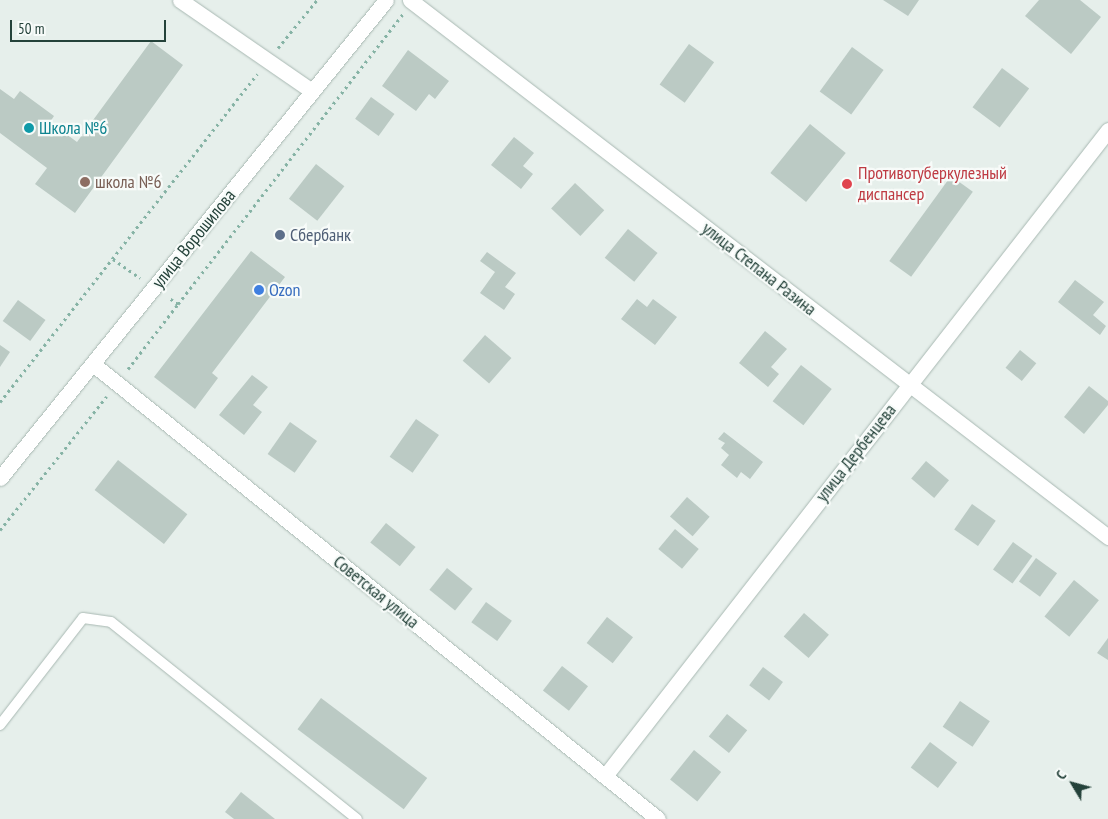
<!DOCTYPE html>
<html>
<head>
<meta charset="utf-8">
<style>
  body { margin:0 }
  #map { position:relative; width:1108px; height:819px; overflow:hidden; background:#e6efeb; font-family:"PT Sans Narrow",sans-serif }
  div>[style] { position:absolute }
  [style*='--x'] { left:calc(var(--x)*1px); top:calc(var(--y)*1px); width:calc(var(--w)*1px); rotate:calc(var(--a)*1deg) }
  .building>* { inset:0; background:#bbcac4; transform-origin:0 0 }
  .path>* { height:3px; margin-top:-1.5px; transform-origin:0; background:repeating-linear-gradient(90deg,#86b3a5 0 2.5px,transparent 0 6.5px) }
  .roads { filter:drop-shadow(0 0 1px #a8b8b2) drop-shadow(0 0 1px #a8b8b2) }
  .service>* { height:10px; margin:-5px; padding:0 5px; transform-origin:5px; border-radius:5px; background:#fff }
  .minor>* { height:15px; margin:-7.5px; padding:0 7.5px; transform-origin:7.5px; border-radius:7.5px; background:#fff }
  .tertiary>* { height:15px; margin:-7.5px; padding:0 7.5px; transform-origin:7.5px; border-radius:7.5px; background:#fff }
  .dots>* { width:14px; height:14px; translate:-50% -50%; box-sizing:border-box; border:2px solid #f7fbf9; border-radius:50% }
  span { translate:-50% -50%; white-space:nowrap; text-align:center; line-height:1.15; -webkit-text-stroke:4.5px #f7fbf9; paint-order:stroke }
  .culture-label { font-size:18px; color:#0d838f }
  .left { translate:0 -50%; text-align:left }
  .health-label { font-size:18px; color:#be3a42 }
  .education-label { font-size:18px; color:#785e54 }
  .service-label { font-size:18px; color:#4e5e75 }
  .street-label { font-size:18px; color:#24423a }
  .shop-label { font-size:18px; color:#366cbe }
  .north { position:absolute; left:1048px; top:759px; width:50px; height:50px; -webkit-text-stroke:4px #f7fbf9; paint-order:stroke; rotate:307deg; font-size:14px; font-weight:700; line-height:20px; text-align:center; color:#24423a }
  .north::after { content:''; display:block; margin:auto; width:18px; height:22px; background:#24423a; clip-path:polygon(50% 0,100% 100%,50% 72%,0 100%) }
  .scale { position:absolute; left:10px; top:20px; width:156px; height:22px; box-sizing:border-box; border:2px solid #24423a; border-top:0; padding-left:6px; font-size:15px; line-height:18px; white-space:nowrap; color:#24423a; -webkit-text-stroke:4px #f7fbf9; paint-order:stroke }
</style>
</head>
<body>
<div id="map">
  <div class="building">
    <div style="clip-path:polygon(883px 0,919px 0,908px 16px)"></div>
    <div style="clip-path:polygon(1039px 0,1080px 0,1101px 17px,1071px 54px,1025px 16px)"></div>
    <div style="clip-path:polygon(151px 41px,183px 65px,75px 213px,35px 184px,47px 168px,0 133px,0 89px,14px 99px,20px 91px,54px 116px,50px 122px,77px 142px)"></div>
    <div style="left:689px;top:44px;width:31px;height:50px;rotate:36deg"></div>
    <div style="left:852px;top:47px;width:39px;height:55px;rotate:36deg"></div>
    <div style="clip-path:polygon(408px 50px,449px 81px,435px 99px,429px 94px,416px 111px,382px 86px)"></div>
    <div style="left:1002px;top:68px;width:34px;height:49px;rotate:37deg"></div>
    <div style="left:371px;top:97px;width:29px;height:27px;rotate:36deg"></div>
    <div style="left:810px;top:124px;width:46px;height:63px;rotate:39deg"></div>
    <div style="clip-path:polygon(514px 137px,534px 153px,523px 166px,533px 174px,521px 189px,491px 165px)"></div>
    <div style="left:316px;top:164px;width:36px;height:44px;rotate:38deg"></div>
    <div style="left:951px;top:176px;width:27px;height:105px;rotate:36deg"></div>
    <div style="left:575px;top:183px;width:40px;height:35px;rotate:43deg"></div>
    <div style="left:628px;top:229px;width:38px;height:37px;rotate:39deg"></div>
    <div style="clip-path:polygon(251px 251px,285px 277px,212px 373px,218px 378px,195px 409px,154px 377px)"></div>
    <div style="clip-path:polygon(487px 252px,516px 273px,505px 287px,515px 294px,504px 310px,480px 293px,495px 272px,480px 261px)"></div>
    <div style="clip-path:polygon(1075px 280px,1104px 302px,1093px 315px,1106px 326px,1100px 335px,1058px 302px)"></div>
    <div style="clip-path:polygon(637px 299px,647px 307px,653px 299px,677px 317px,655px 345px,621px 319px)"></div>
    <div style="left:18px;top:300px;width:34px;height:26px;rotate:36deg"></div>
    <div style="clip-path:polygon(765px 331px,787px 349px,771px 367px,779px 374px,768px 387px,739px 363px)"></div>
    <div style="left:485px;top:335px;width:35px;height:34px;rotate:41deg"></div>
    <div style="clip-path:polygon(0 345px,10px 352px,0 367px)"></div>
    <div style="left:1020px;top:350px;width:21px;height:23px;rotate:39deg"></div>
    <div style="left:801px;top:365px;width:39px;height:46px;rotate:38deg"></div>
    <div style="clip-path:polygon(252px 375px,268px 387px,253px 405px,262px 412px,244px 435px,219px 415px)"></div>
    <div style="clip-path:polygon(1089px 386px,1108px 401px,1108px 405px,1084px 434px,1064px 417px)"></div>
    <div style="left:416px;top:419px;width:28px;height:46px;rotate:35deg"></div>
    <div style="left:290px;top:422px;width:33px;height:39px;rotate:35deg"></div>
    <div style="clip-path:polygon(724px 432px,763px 462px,750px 479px,741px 472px,737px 478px,721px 465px,729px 455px,721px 448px,725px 443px,718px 439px)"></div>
    <div style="left:118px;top:460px;width:88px;height:38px;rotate:38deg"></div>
    <div style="left:926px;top:461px;width:30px;height:23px;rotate:40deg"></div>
    <div style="left:687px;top:497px;width:30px;height:26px;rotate:41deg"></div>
    <div style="left:972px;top:504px;width:29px;height:31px;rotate:35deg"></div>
    <div style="left:386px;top:523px;width:38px;height:25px;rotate:39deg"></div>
    <div style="left:675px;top:529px;width:31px;height:26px;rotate:40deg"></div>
    <div style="left:1013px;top:542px;width:24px;height:34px;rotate:36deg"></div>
    <div style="left:1036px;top:558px;width:26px;height:29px;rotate:36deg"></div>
    <div style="left:447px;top:568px;width:33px;height:28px;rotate:39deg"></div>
    <div style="left:1074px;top:580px;width:32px;height:47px;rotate:39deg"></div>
    <div style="left:486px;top:602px;width:32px;height:25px;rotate:36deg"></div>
    <div style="left:804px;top:613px;width:33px;height:31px;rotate:41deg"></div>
    <div style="left:607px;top:617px;width:33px;height:33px;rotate:38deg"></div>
    <div style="clip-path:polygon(1108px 638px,1108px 660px,1097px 653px)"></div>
    <div style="left:562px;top:666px;width:33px;height:31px;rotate:38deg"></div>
    <div style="left:763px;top:667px;width:25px;height:23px;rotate:37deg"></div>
    <div style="left:321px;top:698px;width:133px;height:39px;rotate:37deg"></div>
    <div style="left:960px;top:701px;width:36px;height:31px;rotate:34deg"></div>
    <div style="left:727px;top:714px;width:26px;height:29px;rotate:39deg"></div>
    <div style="left:930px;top:742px;width:34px;height:32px;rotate:37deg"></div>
    <div style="left:694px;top:750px;width:35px;height:38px;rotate:39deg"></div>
    <div style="clip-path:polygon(241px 792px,275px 819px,234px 819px,225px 812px)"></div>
  </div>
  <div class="path">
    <div style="--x:278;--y:48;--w:62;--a:-50.9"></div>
    <div style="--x:113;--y:259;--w:33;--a:35"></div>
    <div style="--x:178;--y:304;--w:367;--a:-52.2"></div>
    <div style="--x:128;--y:369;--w:82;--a:-52.4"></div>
    <div style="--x:178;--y:304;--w:12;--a:-145"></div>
    <div style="--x:0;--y:402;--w:417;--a:-51.9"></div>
    <div style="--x:0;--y:530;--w:171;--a:-51.4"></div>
  </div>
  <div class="roads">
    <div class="service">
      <div style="--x:0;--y:725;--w:135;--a:-52.2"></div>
      <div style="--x:83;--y:618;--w:28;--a:8"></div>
      <div style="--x:111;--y:622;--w:315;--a:38.7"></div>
    </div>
    <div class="minor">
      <div style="--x:180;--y:0;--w:160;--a:34.6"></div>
      <div style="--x:410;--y:0;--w:881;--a:37.57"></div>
      <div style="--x:605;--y:776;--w:819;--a:-52.09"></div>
    </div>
    <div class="tertiary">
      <div style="--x:93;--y:364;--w:725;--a:38.84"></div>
      <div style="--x:0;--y:478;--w:614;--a:-51.08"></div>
    </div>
  </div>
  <div class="dots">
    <div style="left:29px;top:128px;background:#0f9aa8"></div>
    <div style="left:85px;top:182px;background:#8d6e63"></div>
    <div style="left:847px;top:184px;background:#e0444e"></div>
    <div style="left:280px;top:235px;background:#5c6f8a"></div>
    <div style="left:259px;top:290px;background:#3f7fe0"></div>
  </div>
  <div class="culture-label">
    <span class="left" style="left:39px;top:128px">Школа №6</span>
  </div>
  <div class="health-label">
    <span class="left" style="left:858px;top:184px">Противотуберкулезный<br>диспансер</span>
  </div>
  <div class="education-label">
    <span class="left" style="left:95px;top:182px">школа №6</span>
  </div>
  <div class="service-label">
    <span class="left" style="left:290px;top:235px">Сбербанк</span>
  </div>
  <div class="street-label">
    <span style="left:194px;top:239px;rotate:-51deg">улица Ворошилова</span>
    <span style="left:759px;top:269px;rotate:38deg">улица Степана Разина</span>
    <span style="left:856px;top:453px;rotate:-52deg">улица Дербенцева</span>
    <span style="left:376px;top:592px;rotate:39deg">Советская улица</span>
  </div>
  <div class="shop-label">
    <span class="left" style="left:269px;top:290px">Ozon</span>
  </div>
  <div class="north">С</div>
  <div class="scale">50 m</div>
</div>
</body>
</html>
